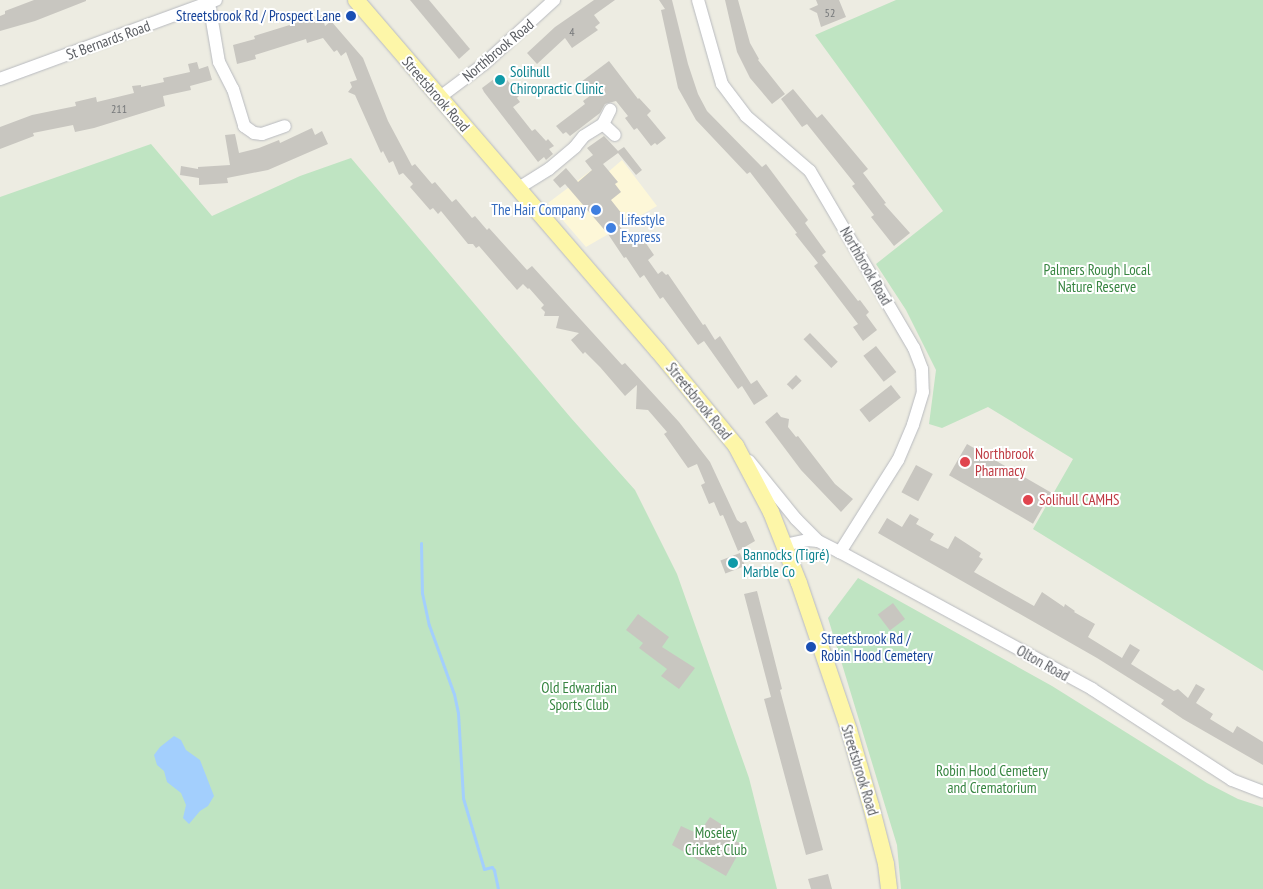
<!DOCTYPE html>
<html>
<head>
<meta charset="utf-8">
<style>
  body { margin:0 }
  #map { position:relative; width:1263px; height:889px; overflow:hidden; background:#edece2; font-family:"PT Sans Narrow",sans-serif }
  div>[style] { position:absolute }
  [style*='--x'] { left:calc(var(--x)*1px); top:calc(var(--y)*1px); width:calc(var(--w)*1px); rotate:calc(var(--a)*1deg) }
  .commercial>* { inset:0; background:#fdf7d8 }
  .green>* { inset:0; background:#bfe4c2 }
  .water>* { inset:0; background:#a3cffd }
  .stream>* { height:3px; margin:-1.5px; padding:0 1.5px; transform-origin:1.5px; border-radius:1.5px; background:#a3cffd }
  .building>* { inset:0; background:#c8c6c0; transform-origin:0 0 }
  .roads { filter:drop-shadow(0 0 1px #b8babf) drop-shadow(0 0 1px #b8babf) }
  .minor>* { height:12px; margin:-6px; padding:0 6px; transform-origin:6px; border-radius:6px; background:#fff }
  .major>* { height:16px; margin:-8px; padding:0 8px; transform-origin:8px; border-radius:8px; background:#fdf6a8 }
  .dots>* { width:14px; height:14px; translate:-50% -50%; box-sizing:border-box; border:2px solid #fff; border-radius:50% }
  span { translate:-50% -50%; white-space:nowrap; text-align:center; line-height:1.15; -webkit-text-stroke:4px #fff; paint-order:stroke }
  .number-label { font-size:12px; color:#76787a }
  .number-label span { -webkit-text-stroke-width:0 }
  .transit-label { font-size:15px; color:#164399 }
  .right { translate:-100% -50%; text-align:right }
  .left { translate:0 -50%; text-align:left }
  .street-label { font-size:15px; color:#5b5e63 }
  .culture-label { font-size:15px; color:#0d838f }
  .shop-label { font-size:15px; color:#366cbe }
  .park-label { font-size:15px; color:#378541 }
  .health-label { font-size:15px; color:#be3a42 }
</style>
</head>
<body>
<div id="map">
  <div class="commercial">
    <div style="clip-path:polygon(622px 160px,657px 206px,586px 247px,548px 203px,593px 169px,600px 179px)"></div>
  </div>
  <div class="green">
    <div style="clip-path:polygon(896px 0,1263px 0,1263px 671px,1033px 529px,1073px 459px,988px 407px,942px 428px,929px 424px,936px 370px,906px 310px,876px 264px,943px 211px,815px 35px)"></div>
    <div style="clip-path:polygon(151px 144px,212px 216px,300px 176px,351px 158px,571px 418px,635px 490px,677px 574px,749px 778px,777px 889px,0 889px,0 197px)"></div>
    <div style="clip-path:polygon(858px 578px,1052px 686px,1207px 783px,1238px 799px,1263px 807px,1263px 889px,901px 889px,897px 845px,828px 618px)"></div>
  </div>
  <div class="water">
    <div style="clip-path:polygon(174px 736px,181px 740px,186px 750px,200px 760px,214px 796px,208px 806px,200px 811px,189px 824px,183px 818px,186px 805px,181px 793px,167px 782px,164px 771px,157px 765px,154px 755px,160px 747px)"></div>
  </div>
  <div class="stream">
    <div style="--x:421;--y:543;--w:50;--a:88.9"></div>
    <div style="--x:422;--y:593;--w:33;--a:78"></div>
    <div style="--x:429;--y:625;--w:73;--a:70.1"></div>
    <div style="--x:454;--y:694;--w:19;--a:78"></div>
    <div style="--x:458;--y:713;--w:85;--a:86.6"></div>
    <div style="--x:463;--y:798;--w:74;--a:73.5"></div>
    <div style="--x:484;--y:869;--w:8;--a:-14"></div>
    <div style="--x:492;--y:867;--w:4;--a:56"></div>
    <div style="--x:494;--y:870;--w:19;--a:78"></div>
  </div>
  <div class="building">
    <div style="clip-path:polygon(34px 0,86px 0,86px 1px,35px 21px,0 31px,0 16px,5px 14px,5px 11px)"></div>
    <div style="clip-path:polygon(410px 0,429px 0,470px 49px,459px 59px)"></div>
    <div style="clip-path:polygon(594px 0,615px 0,594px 15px,600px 23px,595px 27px,598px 30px,572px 48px,565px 38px,537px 64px,527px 53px,555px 27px)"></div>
    <div style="clip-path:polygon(659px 0,672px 0,688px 64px,698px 94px,707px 111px,762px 167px,766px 164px,808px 220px,805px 223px,826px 252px,822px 255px,858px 301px,860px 300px,869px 312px,866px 315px,877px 330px,863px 341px,853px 327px,858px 324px,814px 266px,818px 263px,795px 234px,797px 233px,750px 172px,747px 174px,696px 120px,678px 88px,661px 10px,665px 9px)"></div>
    <div style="clip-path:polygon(725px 0,738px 0,750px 43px,759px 59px,758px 60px,785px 94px,772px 104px,750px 78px,737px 52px)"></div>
    <div style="clip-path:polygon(816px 0,839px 0,846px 17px,821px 27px,817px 13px,809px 9px,818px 5px)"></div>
    <div style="clip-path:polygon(322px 15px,325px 26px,331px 21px,363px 58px,388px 121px,412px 166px,415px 164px,432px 184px,435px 182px,452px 202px,456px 199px,472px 218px,475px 216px,487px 230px,489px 228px,527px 270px,532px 266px,622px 365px,625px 363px,679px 422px,710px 462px,737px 520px,741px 523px,746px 521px,755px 541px,738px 551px,723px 515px,720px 516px,714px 502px,709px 504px,701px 485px,705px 483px,697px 464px,688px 468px,664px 434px,667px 432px,648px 410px,636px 409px,637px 385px,625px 396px,600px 367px,585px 352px,583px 354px,571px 340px,579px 333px,556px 328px,559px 316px,544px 316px,545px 312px,541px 308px,544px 305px,529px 288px,528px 289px,523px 284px,517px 290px,479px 246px,476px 248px,473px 244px,468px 244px,441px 211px,438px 214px,433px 208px,430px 210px,410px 187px,413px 184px,403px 173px,399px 175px,393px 161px,389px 163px,383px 151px,381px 153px,355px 95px,348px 92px,352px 87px,350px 82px,357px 80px,346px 52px,341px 56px,337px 50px,334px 52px,323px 38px,307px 43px,306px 39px,255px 55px,256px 59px,237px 64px,233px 45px,255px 39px,254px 36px)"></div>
    <div style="clip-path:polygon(609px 61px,638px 99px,639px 98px,651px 111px,647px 115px,666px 138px,657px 145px,655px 143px,651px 146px,637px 128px,634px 130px,625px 118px,628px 116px,616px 101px,605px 104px,600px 113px,570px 136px,566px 132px,563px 134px,556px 126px,585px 104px,583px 101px,591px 95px,581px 82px)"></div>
    <div style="clip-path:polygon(197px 62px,199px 69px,208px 66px,212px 80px,190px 86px,191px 90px,163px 96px,165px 106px,94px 128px,75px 132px,73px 125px,33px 133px,34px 136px,0 149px,0 127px,32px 115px,76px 106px,75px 102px,96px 97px,97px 102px,134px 93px,132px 86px,141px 85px,141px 87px,164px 82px,163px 78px,190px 72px,188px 64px)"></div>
    <div style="clip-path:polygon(502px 73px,519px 96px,517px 98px,520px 102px,513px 107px,532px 131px,535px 129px,546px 141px,548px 139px,554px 146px,549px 149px,553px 154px,546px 160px,544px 157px,538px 162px,484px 92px,482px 88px)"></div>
    <div style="clip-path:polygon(793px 89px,817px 118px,822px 114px,858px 157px,868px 169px,863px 173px,886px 203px,884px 204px,910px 233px,894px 246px,871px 217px,874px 215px,852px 186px,855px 184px,807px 124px,802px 127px,781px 99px)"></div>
    <div style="clip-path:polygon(312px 128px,315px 135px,322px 131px,328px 144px,268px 170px,227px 178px,228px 183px,199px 185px,199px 178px,180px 175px,181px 166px,198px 169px,198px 167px,230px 165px,225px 135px,235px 134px,239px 153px,259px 148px,279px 140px,280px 143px)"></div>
    <div style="clip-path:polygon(604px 136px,618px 151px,624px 147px,642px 170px,636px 175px,618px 153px,603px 164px,618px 182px,615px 184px,621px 192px,611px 200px,626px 219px,619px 225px,628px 239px,632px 237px,635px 241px,643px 239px,654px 255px,648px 260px,658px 274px,662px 271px,666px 275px,668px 274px,703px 325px,705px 324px,715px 340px,720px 336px,751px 384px,757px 380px,768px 396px,754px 405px,742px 386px,738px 389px,704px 341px,698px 345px,663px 297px,660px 299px,644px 275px,640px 278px,626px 257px,624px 258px,608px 234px,565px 184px,560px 188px,553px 180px,566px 168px,578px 182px,592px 170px,585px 161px,593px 155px,587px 148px)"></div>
    <div style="left:810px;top:333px;width:40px;height:9px;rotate:46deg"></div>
    <div style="left:876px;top:346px;width:33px;height:16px;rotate:52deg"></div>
    <div style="left:796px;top:375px;width:8px;height:13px;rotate:45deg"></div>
    <div style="left:891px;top:385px;width:16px;height:40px;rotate:52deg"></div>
    <div style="clip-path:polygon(777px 412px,781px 417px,789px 419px,788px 427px,796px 437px,798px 436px,835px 484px,853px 499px,841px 512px,801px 470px,765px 422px)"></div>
    <div style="left:967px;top:444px;width:97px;height:36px;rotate:30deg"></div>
    <div style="left:916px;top:465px;width:19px;height:31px;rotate:28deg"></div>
    <div style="clip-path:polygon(910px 514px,919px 519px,916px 524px,934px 534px,930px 540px,948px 549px,955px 536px,981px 553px,979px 557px,983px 559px,974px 572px,1034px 606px,1042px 592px,1064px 607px,1065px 604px,1075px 611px,1074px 612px,1095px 624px,1088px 637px,1122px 658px,1130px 644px,1140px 650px,1131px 664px,1174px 691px,1178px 689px,1188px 698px,1196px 684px,1205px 689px,1196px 703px,1213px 714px,1210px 719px,1233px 733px,1237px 726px,1263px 742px,1263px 765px,1183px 719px,1161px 704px,1164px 700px,1097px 658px,878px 533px,887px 518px,902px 527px)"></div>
    <div style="left:740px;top:553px;width:14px;height:21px;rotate:69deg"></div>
    <div style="clip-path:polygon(757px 591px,782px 689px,780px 690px,823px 850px,806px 855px,764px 699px,771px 697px,744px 594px)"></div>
    <div style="left:893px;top:603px;width:20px;height:19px;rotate:53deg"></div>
    <div style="clip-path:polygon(638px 614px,669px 637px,662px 647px,695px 668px,679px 689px,661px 676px,667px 669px,639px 648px,643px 643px,626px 630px)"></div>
    <div style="clip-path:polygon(710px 817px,724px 826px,719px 832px,743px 845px,726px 876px,672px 845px,681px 826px,694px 832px,696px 827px,701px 830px)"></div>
    <div style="clip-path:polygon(828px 874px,832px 889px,811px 889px,808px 879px)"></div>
  </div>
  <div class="roads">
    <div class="minor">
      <div style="--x:698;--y:0;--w:87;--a:74.1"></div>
      <div style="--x:722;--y:84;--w:40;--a:53"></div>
      <div style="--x:746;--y:116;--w:84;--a:40.7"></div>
      <div style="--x:810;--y:171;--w:205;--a:59.6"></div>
      <div style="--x:914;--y:348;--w:22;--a:69"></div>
      <div style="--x:922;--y:369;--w:23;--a:88"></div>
      <div style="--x:923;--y:392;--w:34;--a:107"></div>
      <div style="--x:913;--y:425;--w:38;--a:113"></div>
      <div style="--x:898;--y:460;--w:109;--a:122.2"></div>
      <div style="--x:209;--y:3;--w:60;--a:80.4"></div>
      <div style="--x:219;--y:62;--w:30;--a:63"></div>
      <div style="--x:233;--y:89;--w:39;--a:73"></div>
      <div style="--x:244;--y:126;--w:12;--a:35"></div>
      <div style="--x:254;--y:133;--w:8;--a:7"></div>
      <div style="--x:262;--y:134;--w:24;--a:-19"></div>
      <div style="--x:0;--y:79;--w:230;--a:-20.1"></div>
      <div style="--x:440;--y:97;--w:55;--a:-36.9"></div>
      <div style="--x:484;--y:64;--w:95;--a:-42.4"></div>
      <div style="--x:603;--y:124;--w:16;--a:-63"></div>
      <div style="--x:517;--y:189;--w:38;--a:-32"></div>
      <div style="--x:549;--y:169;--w:34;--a:-40"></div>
      <div style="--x:575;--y:147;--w:14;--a:-51"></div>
      <div style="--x:584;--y:136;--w:22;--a:-32"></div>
      <div style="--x:603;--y:124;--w:16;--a:43"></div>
      <div style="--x:749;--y:461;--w:75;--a:51"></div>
      <div style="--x:796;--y:519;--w:31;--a:45"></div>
      <div style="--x:784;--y:545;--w:24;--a:-12"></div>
      <div style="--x:807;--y:540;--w:11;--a:5"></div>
      <div style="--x:818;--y:541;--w:25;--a:27"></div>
      <div style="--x:840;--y:552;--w:287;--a:28.5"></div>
      <div style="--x:1092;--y:689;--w:167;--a:33"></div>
      <div style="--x:1232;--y:780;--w:33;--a:21"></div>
    </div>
    <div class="major">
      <div style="--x:356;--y:0;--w:463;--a:49.3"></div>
      <div style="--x:658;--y:351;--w:123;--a:50.6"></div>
      <div style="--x:736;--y:446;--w:75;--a:62.1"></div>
      <div style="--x:771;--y:512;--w:76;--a:68.5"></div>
      <div style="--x:799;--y:583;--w:155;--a:71.2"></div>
      <div style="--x:849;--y:730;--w:79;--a:73.9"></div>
      <div style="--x:871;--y:806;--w:60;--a:75.5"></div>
      <div style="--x:886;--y:864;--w:25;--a:83"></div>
    </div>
  </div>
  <div class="dots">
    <div style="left:351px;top:16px;background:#1a4fb4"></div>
    <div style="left:500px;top:80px;background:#0f9aa8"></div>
    <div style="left:596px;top:210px;background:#3f7fe0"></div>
    <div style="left:611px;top:228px;background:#3f7fe0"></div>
    <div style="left:965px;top:462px;background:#e0444e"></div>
    <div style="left:1028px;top:500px;background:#e0444e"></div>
    <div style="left:733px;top:563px;background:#0f9aa8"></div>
    <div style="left:811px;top:647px;background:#1a4fb4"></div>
  </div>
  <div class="number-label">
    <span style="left:830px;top:13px">52</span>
    <span style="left:572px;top:32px">4</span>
    <span style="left:119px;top:109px">211</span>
  </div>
  <div class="transit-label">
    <span class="right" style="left:341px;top:16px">Streetsbrook Rd / Prospect Lane</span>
    <span class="left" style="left:821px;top:647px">Streetsbrook Rd /<br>Robin Hood Cemetery</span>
  </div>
  <div class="street-label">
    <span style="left:108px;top:40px;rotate:-20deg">St Bernards Road</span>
    <span style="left:498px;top:50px;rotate:-40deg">Northbrook Road</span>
    <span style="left:436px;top:94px;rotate:49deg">Streetsbrook Road</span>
    <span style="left:866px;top:266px;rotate:60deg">Northbrook Road</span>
    <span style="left:699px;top:401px;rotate:51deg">Streetsbrook Road</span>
    <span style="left:1043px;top:663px;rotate:29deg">Olton Road</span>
    <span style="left:860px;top:770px;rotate:73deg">Streetsbrook Road</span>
  </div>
  <div class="culture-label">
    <span class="left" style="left:510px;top:80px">Solihull<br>Chiropractic Clinic</span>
    <span class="left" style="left:743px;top:563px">Bannocks (Tigré)<br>Marble Co</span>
  </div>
  <div class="shop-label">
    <span class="right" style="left:586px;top:210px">The Hair Company</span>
    <span class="left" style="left:621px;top:228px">Lifestyle<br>Express</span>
  </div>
  <div class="park-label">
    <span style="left:1097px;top:278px">Palmers Rough Local<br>Nature Reserve</span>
    <span style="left:579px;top:696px">Old Edwardian<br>Sports Club</span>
    <span style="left:992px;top:779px">Robin Hood Cemetery<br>and Crematorium</span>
    <span style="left:716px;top:841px">Moseley<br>Cricket Club</span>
  </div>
  <div class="health-label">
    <span class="left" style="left:975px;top:462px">Northbrook<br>Pharmacy</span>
    <span class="left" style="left:1039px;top:500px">Solihull CAMHS</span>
  </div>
</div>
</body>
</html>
